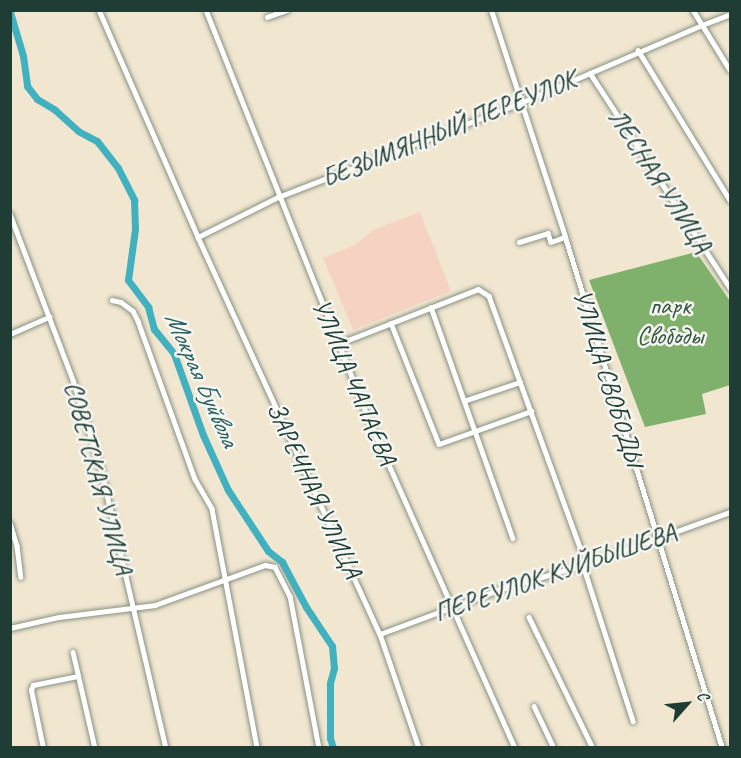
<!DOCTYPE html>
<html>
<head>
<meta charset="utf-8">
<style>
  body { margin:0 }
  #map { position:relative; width:741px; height:758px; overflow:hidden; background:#f1e7d1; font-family:Caveat,sans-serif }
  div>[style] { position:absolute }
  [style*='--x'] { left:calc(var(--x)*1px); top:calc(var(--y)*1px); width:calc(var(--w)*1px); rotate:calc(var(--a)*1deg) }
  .built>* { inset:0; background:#f6d2c3 }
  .forest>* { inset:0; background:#7fb16c }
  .river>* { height:7px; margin:-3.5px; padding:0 3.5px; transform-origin:3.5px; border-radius:3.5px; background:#42b1bf }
  .roads { filter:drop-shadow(0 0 2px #889282) drop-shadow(0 0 2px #889282) }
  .minor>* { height:4.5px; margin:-2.25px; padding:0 2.25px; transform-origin:2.25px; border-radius:2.25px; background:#fff }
  .major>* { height:5px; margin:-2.5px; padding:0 2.5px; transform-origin:2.5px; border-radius:2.5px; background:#fff }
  span { translate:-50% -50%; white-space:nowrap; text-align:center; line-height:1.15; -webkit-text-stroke:5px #f6f6f2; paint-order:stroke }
  .street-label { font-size:26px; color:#1f3d34 }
  .park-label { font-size:26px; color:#395a42 }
  .water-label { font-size:27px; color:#2a605e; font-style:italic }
  .frame { position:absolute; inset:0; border:12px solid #1f3d34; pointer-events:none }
  .north { position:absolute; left:657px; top:674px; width:60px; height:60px; -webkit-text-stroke:4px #f6f6f2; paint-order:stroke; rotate:63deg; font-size:16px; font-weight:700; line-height:24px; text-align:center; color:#1f3d34 }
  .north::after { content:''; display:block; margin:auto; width:21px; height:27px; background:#1f3d34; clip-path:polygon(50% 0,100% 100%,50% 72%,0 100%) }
</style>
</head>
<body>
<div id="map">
  <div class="built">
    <div style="clip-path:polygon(420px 212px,451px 291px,353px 330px,323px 258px,355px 245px,373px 230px)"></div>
  </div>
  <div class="forest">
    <div style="clip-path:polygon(696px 252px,730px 301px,730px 385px,702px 394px,706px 414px,645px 427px,589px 280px)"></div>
  </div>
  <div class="river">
    <div style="--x:10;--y:12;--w:46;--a:73.5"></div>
    <div style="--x:23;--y:56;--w:30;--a:82"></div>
    <div style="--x:27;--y:86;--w:16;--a:52"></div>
    <div style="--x:37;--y:99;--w:21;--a:31"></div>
    <div style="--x:55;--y:110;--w:31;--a:42"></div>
    <div style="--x:78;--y:131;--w:21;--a:28"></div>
    <div style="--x:97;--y:141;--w:34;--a:52"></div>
    <div style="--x:118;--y:168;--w:36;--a:63"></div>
    <div style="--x:134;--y:200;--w:29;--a:88"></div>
    <div style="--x:135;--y:229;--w:51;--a:97.8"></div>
    <div style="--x:128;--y:280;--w:34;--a:53"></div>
    <div style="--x:148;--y:307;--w:23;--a:75"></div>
    <div style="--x:154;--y:329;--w:32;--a:51"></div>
    <div style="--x:174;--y:354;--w:86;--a:70.3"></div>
    <div style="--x:203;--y:435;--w:60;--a:65.6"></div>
    <div style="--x:228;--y:490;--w:73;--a:56.7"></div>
    <div style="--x:268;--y:551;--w:18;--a:38"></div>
    <div style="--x:282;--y:562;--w:51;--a:61.9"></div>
    <div style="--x:306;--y:607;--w:47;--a:56.3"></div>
    <div style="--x:332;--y:646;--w:22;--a:85"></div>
    <div style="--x:334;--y:668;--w:16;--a:105"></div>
    <div style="--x:330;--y:683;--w:55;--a:90"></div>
    <div style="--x:330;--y:738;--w:10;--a:73"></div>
  </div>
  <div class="roads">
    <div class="minor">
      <div style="--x:99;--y:10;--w:248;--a:66.4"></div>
      <div style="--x:198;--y:237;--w:437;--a:65.4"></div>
      <div style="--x:380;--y:634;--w:120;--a:71.1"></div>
      <div style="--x:206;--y:10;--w:441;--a:68.3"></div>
      <div style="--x:369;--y:420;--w:359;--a:66"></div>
      <div style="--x:693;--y:10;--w:70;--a:58.3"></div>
      <div style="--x:267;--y:17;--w:21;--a:-19"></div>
      <div style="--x:702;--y:25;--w:30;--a:-21"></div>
      <div style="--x:638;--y:50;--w:176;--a:58.5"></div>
      <div style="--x:590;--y:73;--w:257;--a:56.9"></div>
      <div style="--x:10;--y:214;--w:178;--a:69.2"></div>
      <div style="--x:73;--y:380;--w:93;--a:72.5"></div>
      <div style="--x:101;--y:469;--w:286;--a:76.9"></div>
      <div style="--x:198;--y:237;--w:89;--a:-26.6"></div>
      <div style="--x:278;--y:197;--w:260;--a:-21.2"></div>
      <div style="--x:519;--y:242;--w:30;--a:-17"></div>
      <div style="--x:548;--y:233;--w:9;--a:72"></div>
      <div style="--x:551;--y:242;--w:15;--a:-20"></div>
      <div style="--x:112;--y:300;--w:9;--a:13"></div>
      <div style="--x:121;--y:302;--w:15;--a:37"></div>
      <div style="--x:133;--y:311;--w:11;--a:63"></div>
      <div style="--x:138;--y:321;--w:168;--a:70.2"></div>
      <div style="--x:195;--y:479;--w:34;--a:60"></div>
      <div style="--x:212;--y:509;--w:243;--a:79.3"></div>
      <div style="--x:431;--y:307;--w:245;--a:70.5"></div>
      <div style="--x:391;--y:323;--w:130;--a:68.4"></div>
      <div style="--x:439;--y:444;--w:98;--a:-19.7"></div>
      <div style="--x:10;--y:334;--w:43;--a:-23.6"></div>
      <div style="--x:338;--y:344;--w:150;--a:-21.4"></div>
      <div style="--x:478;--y:289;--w:13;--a:32"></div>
      <div style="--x:489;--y:296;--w:267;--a:70.1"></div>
      <div style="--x:580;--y:547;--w:18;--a:56"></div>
      <div style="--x:464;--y:401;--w:59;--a:-18.7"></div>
      <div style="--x:10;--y:523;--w:24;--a:73"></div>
      <div style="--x:17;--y:546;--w:31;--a:83"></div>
      <div style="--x:583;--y:565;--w:164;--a:72.2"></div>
      <div style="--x:529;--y:617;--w:146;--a:64"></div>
      <div style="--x:10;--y:628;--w:50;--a:-12.7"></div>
      <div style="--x:59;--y:617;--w:97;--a:-7.1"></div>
      <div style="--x:155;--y:605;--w:117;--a:-20"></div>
      <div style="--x:265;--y:565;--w:10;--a:11"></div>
      <div style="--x:275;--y:567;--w:33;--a:63"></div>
      <div style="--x:290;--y:596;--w:155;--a:79.2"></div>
      <div style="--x:380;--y:634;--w:126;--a:-20.4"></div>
      <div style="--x:498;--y:590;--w:89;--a:-16.4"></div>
      <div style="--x:583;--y:565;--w:156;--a:-19.8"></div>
      <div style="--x:73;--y:652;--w:98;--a:77.1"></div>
      <div style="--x:534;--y:706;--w:47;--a:64.5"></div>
      <div style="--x:43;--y:748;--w:59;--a:-101.7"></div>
      <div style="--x:31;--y:690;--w:5;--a:-68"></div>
      <div style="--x:33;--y:685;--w:46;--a:-11.3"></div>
    </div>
    <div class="major">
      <div style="--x:491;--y:10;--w:239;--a:71.9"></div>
      <div style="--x:565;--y:237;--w:535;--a:72.92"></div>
      <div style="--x:520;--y:103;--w:198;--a:-23.2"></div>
    </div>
  </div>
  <div class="street-label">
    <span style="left:449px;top:129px;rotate:-22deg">БЕЗЫМЯННЫЙ ПЕРЕУЛОК</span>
    <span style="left:660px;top:181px;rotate:57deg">ЛЕСНАЯ УЛИЦА</span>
    <span style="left:608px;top:378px;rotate:73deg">УЛИЦА СВОБОДЫ</span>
    <span style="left:354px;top:382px;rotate:67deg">УЛИЦА ЧАПАЕВА</span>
    <span style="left:98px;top:478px;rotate:75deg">СОВЕТСКАЯ УЛИЦА</span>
    <span style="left:314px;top:490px;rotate:65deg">ЗАРЕЧНАЯ УЛИЦА</span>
    <span style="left:555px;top:573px;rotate:-19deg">ПЕРЕУЛОК КУЙБЫШЕВА</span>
  </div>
  <div class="park-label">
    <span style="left:670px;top:321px">парк<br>Свободы</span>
  </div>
  <div class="water-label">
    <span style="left:202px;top:379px;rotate:66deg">Мокрая Буйвола</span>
  </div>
  <div class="frame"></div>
  <div class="north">С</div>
</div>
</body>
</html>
